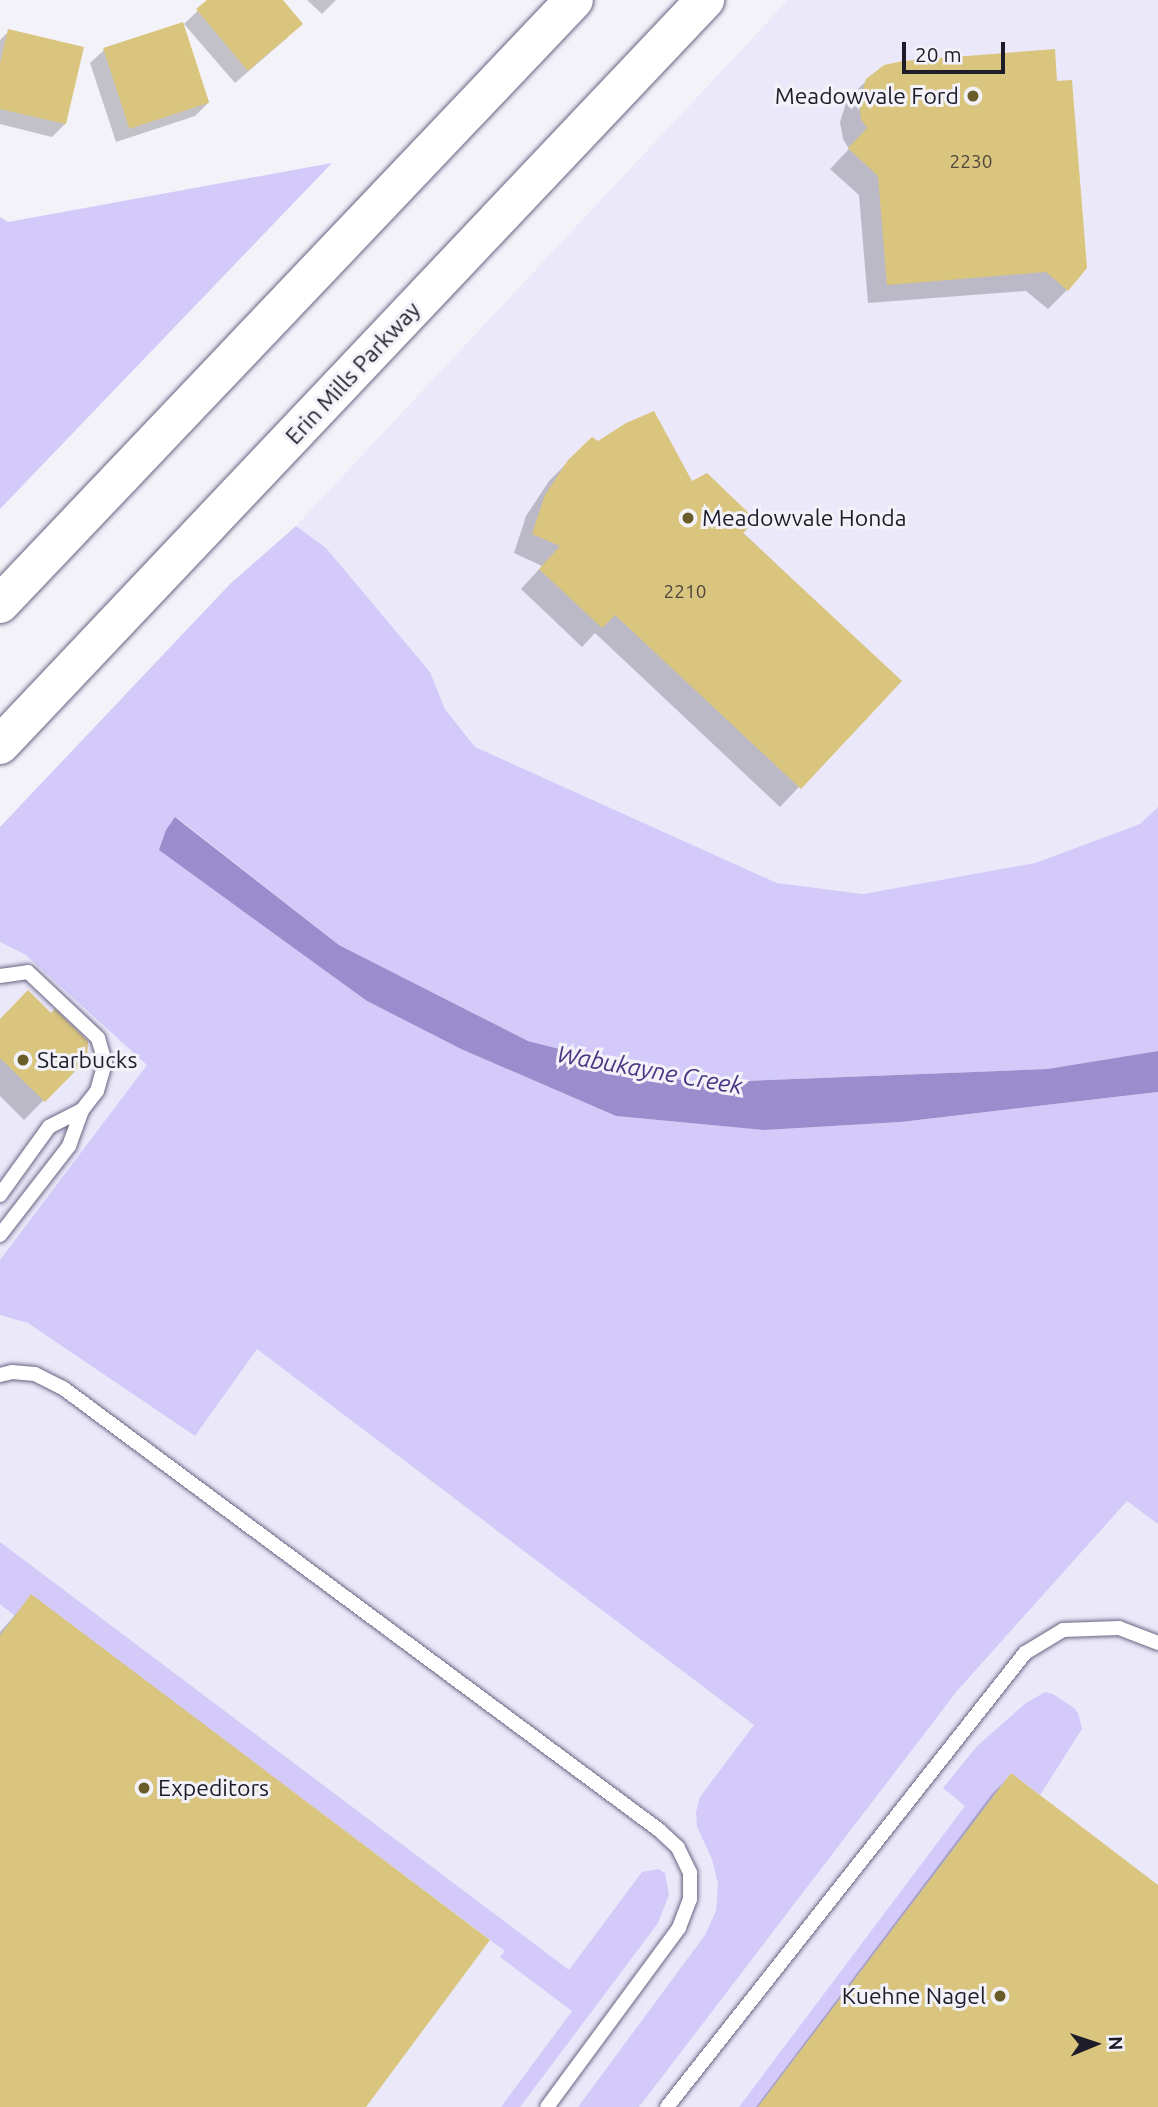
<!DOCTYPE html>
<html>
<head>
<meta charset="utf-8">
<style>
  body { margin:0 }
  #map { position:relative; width:1158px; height:2107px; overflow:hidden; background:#f3f2f9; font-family:Ubuntu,sans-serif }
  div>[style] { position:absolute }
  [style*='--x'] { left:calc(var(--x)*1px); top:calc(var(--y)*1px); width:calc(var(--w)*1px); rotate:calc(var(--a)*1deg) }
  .built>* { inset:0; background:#ebe8f9 }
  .green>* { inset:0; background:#d3cafa }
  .water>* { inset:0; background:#9b8dcd }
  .shadow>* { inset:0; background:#0003 }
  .building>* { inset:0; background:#d9c57e; transform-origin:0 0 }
  .roads { filter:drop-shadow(0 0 2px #6a6483) drop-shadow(0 0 2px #6a6483) }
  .service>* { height:14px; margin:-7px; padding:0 7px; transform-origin:7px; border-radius:7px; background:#fff }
  .primary>* { height:38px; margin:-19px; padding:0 19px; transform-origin:19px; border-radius:19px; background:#fff }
  .dots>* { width:19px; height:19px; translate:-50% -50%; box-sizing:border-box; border:4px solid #f3f2f9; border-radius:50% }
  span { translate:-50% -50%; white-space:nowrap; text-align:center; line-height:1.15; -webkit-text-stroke:6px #f3f2f9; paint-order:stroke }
  .number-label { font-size:19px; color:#4e463e }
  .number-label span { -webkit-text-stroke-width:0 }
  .poi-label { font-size:23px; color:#1f1c29 }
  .right { translate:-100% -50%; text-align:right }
  .left { translate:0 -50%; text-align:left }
  .street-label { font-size:23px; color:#1f1c29 }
  .water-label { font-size:24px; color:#4c3582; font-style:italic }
  .north { position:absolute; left:1060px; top:2009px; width:70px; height:70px; -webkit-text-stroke:5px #f3f2f9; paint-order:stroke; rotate:88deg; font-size:19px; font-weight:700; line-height:28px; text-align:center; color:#1f1c29 }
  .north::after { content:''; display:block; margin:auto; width:24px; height:32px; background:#1f1c29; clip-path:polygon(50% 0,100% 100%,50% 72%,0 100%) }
  .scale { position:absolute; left:902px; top:42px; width:103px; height:32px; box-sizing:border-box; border:4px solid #1f1c29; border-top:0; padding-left:9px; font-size:21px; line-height:24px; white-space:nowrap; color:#1f1c29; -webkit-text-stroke:5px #f3f2f9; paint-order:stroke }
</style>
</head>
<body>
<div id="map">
  <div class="built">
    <div style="clip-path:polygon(788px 0,1158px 0,1158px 807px,1140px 824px,1035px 863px,863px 894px,777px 883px,475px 747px,445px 709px,430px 672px,326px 549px,296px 526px)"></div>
    <div style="clip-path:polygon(0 942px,26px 955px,147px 1065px,1158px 1238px,1158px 2107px,0 2107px)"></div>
  </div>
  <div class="green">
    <div style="clip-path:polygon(332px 163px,0 509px,0 217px,8px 222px)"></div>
    <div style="clip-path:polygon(296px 526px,326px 548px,430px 672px,445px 709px,475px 747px,777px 883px,863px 894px,1035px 863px,1140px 824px,1158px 807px,1158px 1051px,1047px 1069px,693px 1083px,528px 1041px,339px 945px,176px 817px,367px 1001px,461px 1049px,616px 1116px,766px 1130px,901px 1122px,1158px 1092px,1158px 1524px,1127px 1501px,957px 1691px,639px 2107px,578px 2107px,705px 1935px,716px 1911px,718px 1884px,712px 1859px,697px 1827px,696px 1812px,700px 1797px,754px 1725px,257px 1349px,195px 1436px,28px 1323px,0 1315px,0 1260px,147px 1065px,26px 955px,0 942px,0 827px,230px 584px)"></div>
    <div style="clip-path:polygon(0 1542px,569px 1970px,642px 1872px,658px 1869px,665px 1873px,669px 1895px,658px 1923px,520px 2107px,501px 2107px,572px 2011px,500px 1957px,505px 1951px,31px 1595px,15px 1616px,0 1604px)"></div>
    <div style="clip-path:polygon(1045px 1692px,1053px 1694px,1074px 1708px,1078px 1713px,1082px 1729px,1040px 1795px,1011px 1773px,758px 2107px,739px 2107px,965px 1806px,943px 1788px,977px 1746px,1026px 1703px)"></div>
  </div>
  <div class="water">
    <div style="clip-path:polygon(175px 817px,339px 945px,528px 1041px,693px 1083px,1047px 1069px,1158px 1051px,1158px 1092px,901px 1122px,765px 1130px,616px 1116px,461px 1049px,367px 1001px,159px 850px,166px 830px)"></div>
  </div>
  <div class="shadow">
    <div style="clip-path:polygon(209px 0,280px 0,288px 37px,235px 83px,184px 24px)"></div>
    <div style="clip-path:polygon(307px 0,336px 0,322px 14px)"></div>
    <div style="clip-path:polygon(9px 31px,65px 124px,52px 137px,0 124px,0 40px)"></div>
    <div style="clip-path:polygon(104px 50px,208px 103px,195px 116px,116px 142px,90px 63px)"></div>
    <div style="clip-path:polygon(867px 80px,1056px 83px,1067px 290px,1048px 309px,1026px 291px,868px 303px,859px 195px,830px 169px,849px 149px,843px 139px,840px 122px,847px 100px)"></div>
    <div style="clip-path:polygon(569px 461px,692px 484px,899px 681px,780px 807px,595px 633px,582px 647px,521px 589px,542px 566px,514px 553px,526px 516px,549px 481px)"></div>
    <div style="clip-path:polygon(0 1021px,85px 1058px,24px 1120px,0 1096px)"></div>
    <div style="clip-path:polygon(31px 1597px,363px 2107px,0 2107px,0 1632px)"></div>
    <div style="clip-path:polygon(1011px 1775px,1158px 1887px,1158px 2107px,756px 2107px,992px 1794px)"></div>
  </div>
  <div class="building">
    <div style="clip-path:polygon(207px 0,283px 0,303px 24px,248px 71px,196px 9px)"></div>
    <div style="left:183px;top:22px;width:85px;height:84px;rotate:72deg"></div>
    <div style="clip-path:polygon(8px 29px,84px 47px,66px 124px,0 109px,0 64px)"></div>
    <div style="clip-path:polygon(1055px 49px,1057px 81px,1072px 80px,1087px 268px,1068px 291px,1046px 272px,887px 285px,878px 176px,848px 148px,867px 128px,861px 119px,859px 102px,866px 79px,884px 65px,903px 61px)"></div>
    <div style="clip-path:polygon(654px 411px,692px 481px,707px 473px,756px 520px,743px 533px,902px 681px,801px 789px,615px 615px,602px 628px,539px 569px,560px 546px,532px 534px,545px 495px,568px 460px,592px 437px,598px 441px,626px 423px)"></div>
    <div style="clip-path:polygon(28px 990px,51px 1013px,55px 1009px,88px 1041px,87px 1059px,45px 1102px,0 1058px,0 1019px)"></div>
    <div style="clip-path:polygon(31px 1594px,490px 1940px,366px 2107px,0 2107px,0 1636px)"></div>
    <div style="clip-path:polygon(1011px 1773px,1158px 1885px,1158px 2107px,758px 2107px)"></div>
  </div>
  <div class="roads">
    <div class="service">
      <div style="--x:0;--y:976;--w:28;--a:-8"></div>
      <div style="--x:28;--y:972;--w:96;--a:43.3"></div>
      <div style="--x:98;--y:1038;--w:26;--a:74"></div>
      <div style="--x:105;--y:1063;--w:29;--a:106"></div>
      <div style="--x:97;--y:1091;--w:24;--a:128"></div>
      <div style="--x:82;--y:1110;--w:37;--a:153"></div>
      <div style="--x:49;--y:1127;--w:84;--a:125.8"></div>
      <div style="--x:0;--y:1235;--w:113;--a:-52.2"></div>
      <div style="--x:69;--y:1146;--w:38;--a:-70"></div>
      <div style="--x:0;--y:1375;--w:12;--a:-14"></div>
      <div style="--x:12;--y:1372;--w:23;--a:5"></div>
      <div style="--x:35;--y:1374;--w:31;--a:27"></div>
      <div style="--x:63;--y:1388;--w:742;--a:36.56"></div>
      <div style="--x:659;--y:1830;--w:26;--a:43"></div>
      <div style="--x:678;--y:1848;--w:28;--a:64"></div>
      <div style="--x:690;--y:1873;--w:26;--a:90"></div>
      <div style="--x:690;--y:1899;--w:31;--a:111"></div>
      <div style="--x:679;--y:1928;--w:222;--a:126.4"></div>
      <div style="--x:667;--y:2107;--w:578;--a:-51.74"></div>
      <div style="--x:1025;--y:1653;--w:44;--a:-31.2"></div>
      <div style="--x:1063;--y:1630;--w:56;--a:-2"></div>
      <div style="--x:1119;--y:1628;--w:42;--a:21"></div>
    </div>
    <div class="primary">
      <div style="--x:0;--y:604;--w:833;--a:-46.46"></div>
      <div style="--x:0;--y:745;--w:1026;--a:-46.58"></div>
    </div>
  </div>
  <div class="dots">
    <div style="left:973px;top:96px;background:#6b5d2a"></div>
    <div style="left:688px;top:518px;background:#6b5d2a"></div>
    <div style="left:23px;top:1060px;background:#6b5d2a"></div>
    <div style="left:144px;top:1788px;background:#6b5d2a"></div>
    <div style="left:1000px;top:1996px;background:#6b5d2a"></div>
  </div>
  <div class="number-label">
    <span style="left:971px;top:162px">2230</span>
    <span style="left:685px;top:592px">2210</span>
  </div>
  <div class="poi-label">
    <span class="right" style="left:959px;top:96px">Meadowvale Ford</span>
    <span class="left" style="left:702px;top:518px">Meadowvale Honda</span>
    <span class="left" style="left:37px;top:1060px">Starbucks</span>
    <span class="left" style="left:158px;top:1788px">Expeditors</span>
    <span class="right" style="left:986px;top:1996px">Kuehne Nagel</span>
  </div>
  <div class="street-label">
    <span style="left:353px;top:373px;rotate:-47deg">Erin Mills Parkway</span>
  </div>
  <div class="water-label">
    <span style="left:650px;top:1070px;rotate:10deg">Wabukayne Creek</span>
  </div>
  <div class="north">N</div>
  <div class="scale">20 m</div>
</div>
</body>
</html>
